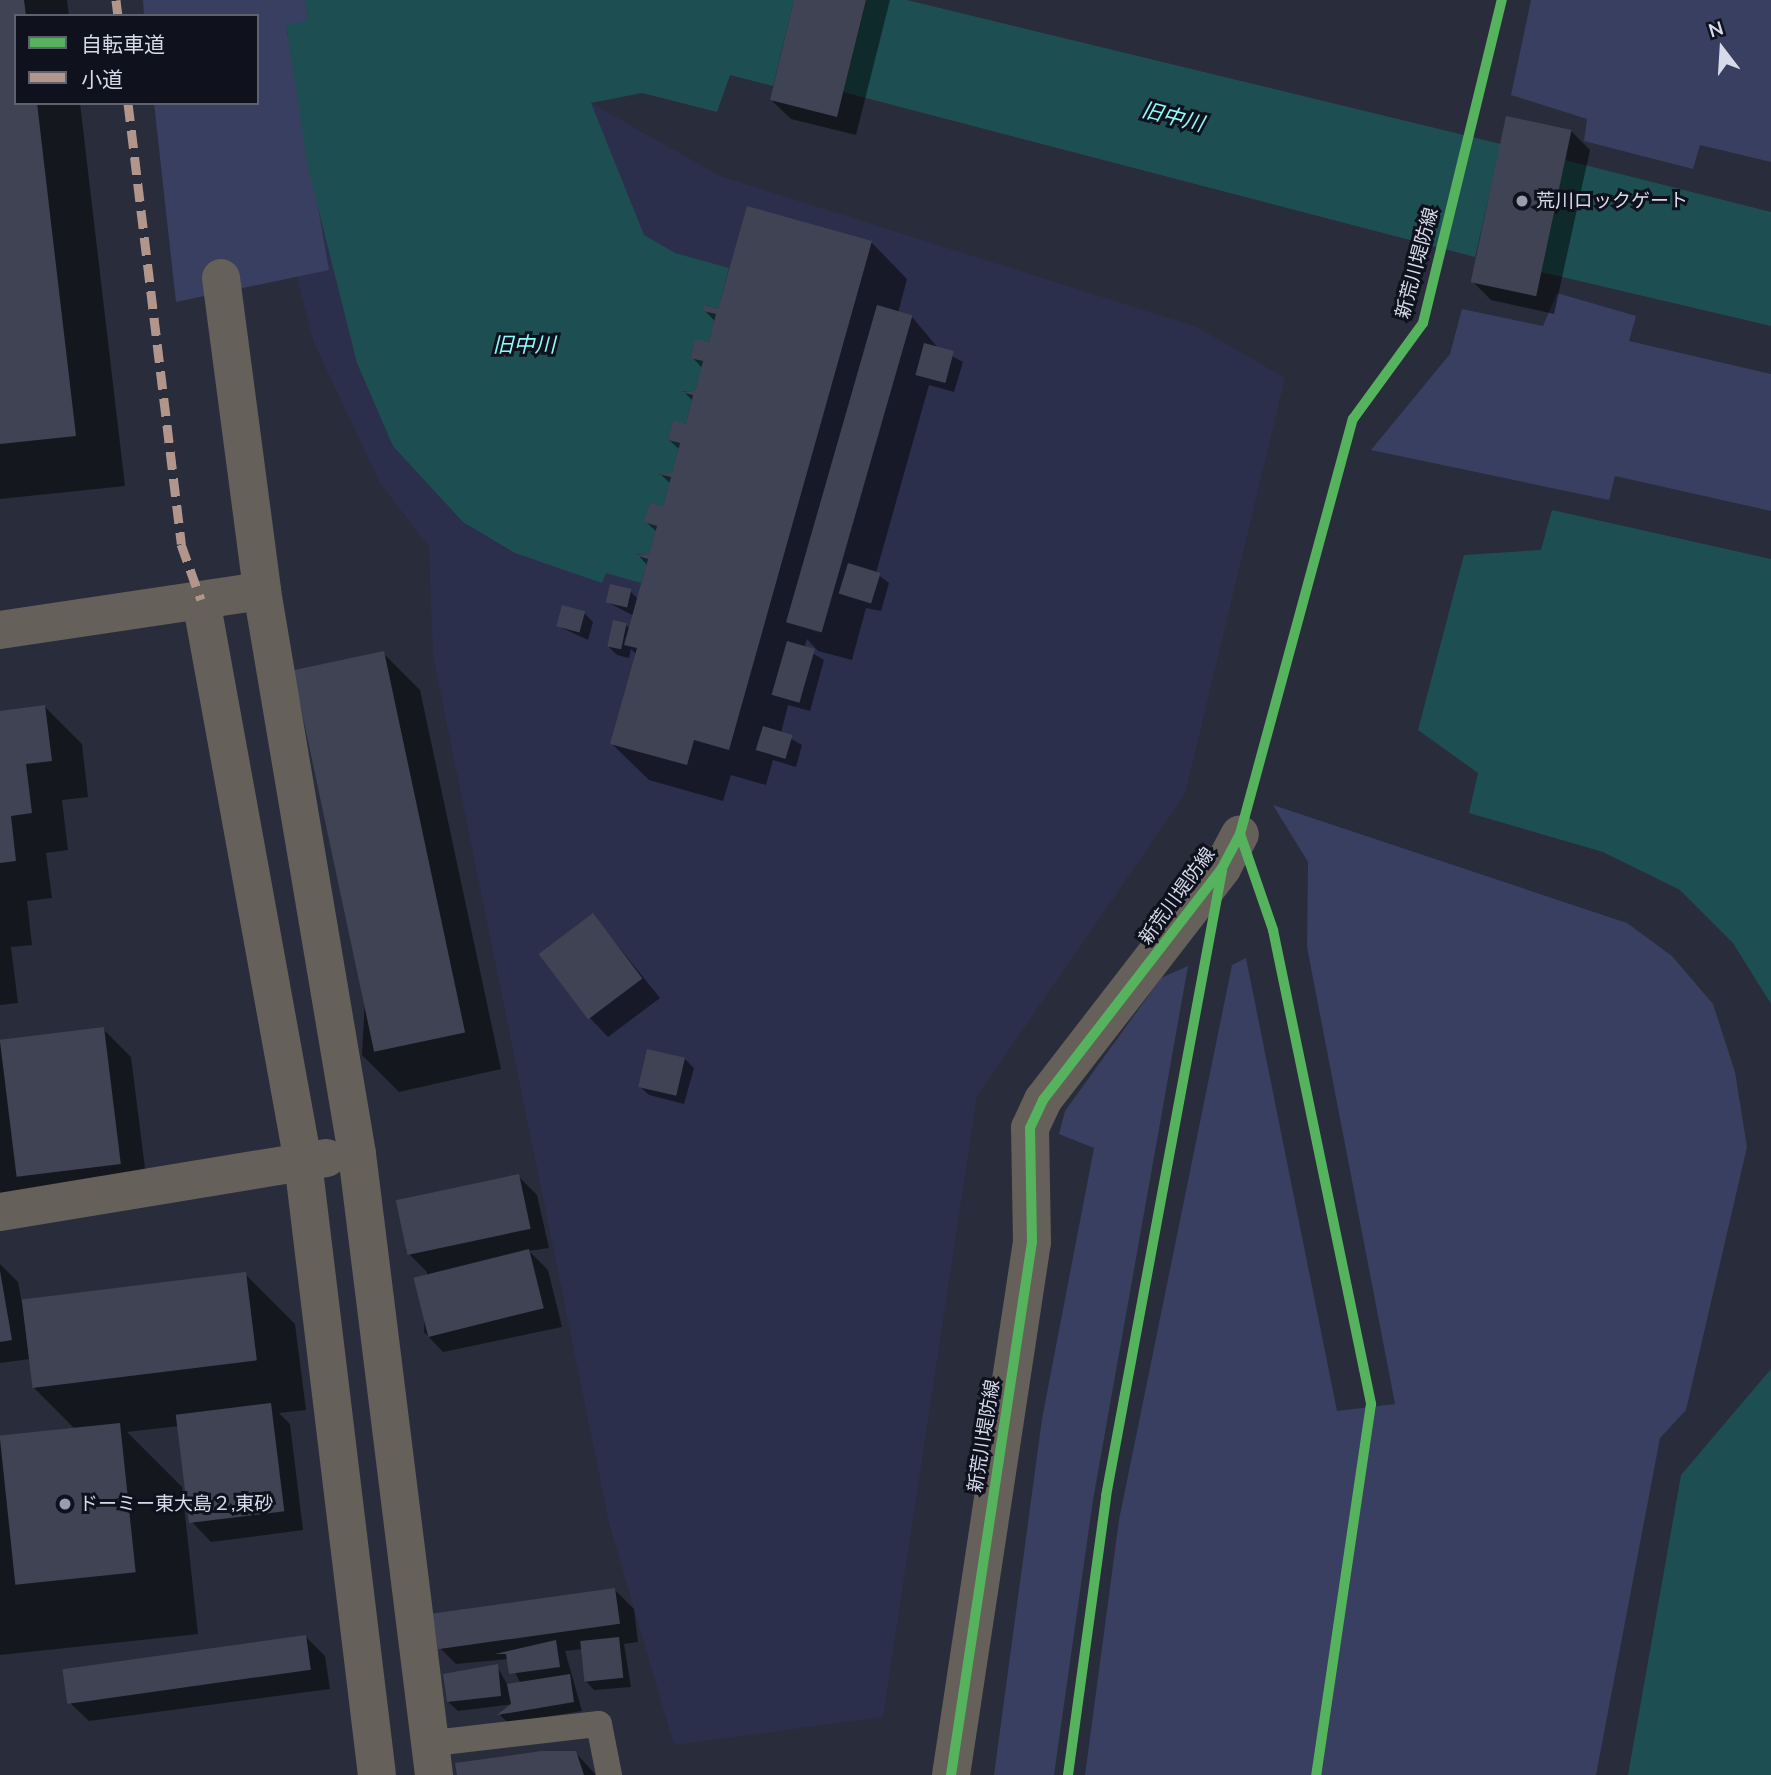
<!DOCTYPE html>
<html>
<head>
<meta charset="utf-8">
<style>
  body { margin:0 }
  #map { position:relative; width:1771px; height:1775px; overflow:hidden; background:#292c3a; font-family:Mulish,"Noto Sans JP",sans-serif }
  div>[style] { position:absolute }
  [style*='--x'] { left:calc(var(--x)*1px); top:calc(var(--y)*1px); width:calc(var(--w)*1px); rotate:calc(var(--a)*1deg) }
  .built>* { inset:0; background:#2b2f4c }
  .green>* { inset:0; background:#393f60 }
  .water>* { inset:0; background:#1d4f52 }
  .shadow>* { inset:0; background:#0007 }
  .building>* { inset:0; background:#404354; transform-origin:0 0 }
  .service>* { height:26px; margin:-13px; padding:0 13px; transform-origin:13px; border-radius:13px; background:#65605a }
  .pedestrian>* { height:38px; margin:-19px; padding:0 19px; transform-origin:19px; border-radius:19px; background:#65605a }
  .minor>* { height:38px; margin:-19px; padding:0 19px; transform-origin:19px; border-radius:19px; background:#65605a }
  .quiet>* { height:9px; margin-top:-4.5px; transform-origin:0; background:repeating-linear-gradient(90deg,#b2968c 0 18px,transparent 0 27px) }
  .cycleway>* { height:10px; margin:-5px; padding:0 5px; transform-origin:5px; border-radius:5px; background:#56b35d }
  .dots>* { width:19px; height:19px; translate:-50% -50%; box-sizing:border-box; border:4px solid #0f111c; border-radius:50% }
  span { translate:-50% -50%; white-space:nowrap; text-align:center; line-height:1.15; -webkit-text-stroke:6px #0f111c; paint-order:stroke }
  .poi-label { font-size:19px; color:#d6daeb }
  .left { translate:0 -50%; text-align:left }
  .street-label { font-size:19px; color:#d6daeb }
  .water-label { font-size:21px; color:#8efafa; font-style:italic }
  .legend { position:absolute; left:14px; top:14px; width:245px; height:91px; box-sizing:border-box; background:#0f111c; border:2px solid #5f616f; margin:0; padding:9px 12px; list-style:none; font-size:21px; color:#d6daeb }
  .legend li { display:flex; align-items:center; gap:14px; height:35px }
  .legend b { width:35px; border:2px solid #5f616f }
  .north { position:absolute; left:1687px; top:14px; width:70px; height:70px; -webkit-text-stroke:5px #0f111c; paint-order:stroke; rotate:343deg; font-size:19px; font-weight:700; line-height:28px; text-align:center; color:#d6daeb }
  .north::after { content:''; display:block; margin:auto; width:24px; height:32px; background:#d6daeb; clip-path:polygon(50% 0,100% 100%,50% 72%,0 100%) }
</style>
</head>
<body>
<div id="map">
  <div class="built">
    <div style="clip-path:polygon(591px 103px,720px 176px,1197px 327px,1285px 378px,1185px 794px,977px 1096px,883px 1717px,674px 1745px,609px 1523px,433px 656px,429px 547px,380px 483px,314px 343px,268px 168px)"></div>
  </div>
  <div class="green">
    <div style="clip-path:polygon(143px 0,305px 0,309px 21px,286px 25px,329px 270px,176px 302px,154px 103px,257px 103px,257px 16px,144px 16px)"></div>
    <div style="clip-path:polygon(1531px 0,1771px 0,1771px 162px,1700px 145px,1693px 169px,1584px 141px,1587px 119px,1511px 95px)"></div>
    <div style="clip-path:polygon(1557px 293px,1636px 316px,1629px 341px,1771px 374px,1771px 511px,1615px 476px,1609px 500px,1371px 450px,1450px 354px,1462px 309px,1543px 326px)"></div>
    <div style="clip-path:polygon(1273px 805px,1627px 923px,1672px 956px,1713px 1004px,1735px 1072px,1747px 1147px,1686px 1410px,1660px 1438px,1596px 1775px,1085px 1775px,1119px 1520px,1232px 965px,1246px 958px,1337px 1411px,1395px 1404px,1307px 947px,1308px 862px)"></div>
    <div style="clip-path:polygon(1188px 966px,1093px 1500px,1054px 1775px,994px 1775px,1042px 1419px,1094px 1148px,1059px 1134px,1065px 1111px,1161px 978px)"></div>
  </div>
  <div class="water">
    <div style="clip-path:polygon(305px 0,794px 0,773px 86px,730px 75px,717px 112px,642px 93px,591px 103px,644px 235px,675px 253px,729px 268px,718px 309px,705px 305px,703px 311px,716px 314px,709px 342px,695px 340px,690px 357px,703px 361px,695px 391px,681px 391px,693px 395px,686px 424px,673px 421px,668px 440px,680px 443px,672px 473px,658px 474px,671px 477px,663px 506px,650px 503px,645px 522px,657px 526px,649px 554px,635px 554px,648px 559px,641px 583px,606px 573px,602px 583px,515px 553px,463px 522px,393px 446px,357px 363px,308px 168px,286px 24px,308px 21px)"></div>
    <div style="clip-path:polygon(866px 0,907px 0,1501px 144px,1475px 257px,843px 92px)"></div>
    <div style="clip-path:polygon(1565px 160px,1771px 212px,1771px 326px,1541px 272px)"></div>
    <div style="clip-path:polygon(1552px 510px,1771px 559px,1771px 1004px,1733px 943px,1680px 890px,1603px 852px,1469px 813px,1478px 773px,1418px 730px,1464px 555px,1541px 550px)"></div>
    <div style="clip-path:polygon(1771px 1369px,1771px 1775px,1628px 1775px,1681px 1475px)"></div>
  </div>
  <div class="shadow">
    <div style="clip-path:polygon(0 0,67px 0,69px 16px,16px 16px,16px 103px,80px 103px,125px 486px,0 499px)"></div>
    <div style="clip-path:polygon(796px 0,890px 0,856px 135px,791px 119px,771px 100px)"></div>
    <div style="clip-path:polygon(1571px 131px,1590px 150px,1554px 314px,1491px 300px,1472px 281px)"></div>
    <div style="clip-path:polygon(871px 242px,907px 279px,898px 313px,912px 317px,939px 349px,963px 362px,954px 392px,929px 385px,876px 573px,889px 583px,881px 611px,866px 608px,852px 660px,818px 651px,807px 639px,804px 648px,824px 660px,810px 711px,788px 705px,781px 733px,802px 745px,796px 767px,773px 760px,766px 785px,731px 775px,723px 801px,649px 780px,612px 744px,637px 655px,631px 649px,629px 658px,617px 655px,608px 646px,626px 625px,630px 629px,634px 616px,607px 602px,630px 591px,639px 600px,648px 566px,639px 556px,650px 556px,657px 532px,646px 522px,664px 508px,671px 484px,660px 474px,674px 475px,680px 450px,669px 440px,687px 426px,694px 402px,685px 393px,696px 392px,703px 369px,692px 357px,710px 345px,716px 322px,705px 311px,719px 311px)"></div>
    <div style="clip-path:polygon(584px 613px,593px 622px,588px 640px,558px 626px)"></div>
    <div style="clip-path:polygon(383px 653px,420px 690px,501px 1069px,399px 1092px,362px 1055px)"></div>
    <div style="clip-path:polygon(45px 707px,82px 744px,88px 797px,62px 800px,68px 850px,46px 853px,52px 898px,27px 901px,32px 945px,11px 947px,18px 1003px,0 1005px,0 713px)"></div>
    <div style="clip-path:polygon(593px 915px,660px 998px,608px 1037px,589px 1017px)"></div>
    <div style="clip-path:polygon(103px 1029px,131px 1057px,148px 1192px,0 1210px,0 1041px)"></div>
    <div style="clip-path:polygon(685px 1059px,694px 1068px,684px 1104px,649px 1095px,639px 1086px)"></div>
    <div style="clip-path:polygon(518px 1176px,537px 1195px,549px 1248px,529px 1251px,548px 1270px,562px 1327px,443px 1352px,424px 1332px,427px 1272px,405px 1250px)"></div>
    <div style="clip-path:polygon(0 1264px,18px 1282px,22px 1303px,245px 1274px,295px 1324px,306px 1410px,279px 1413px,290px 1424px,303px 1530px,211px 1542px,192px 1522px,179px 1426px,127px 1432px,182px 1487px,198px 1634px,0 1655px,0 1438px,75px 1429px,34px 1388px,30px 1359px,0 1363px)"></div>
    <div style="clip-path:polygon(615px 1590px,634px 1609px,638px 1642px,624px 1644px,631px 1687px,594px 1690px,585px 1680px,582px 1649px,565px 1651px,582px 1711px,508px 1723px,500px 1715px,513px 1704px,458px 1711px,448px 1702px,497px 1666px,508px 1686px,521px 1684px,508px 1659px,456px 1664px,437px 1645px)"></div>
    <div style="clip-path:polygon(306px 1637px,325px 1656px,330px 1689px,89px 1721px,69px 1702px)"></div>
    <div style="clip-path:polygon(576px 1753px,596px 1775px,459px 1775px)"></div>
  </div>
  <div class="building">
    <div style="clip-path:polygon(0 0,24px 0,26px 16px,16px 16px,16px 103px,37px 103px,76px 436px,0 444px)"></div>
    <div style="clip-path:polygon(794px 0,866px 0,837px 117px,770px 100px)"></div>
    <div style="left:1506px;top:116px;width:67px;height:170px;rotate:12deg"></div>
    <div style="clip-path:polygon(747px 206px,872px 241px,729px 750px,694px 740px,687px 765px,610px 744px,637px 648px,624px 645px,648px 559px,635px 555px,649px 554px,657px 526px,644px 522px,650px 503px,663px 506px,671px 477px,658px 474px,672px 473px,680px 443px,668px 440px,673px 420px,686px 424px,693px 395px,681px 392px,695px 391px,703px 361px,690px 358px,695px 339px,709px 342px,716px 314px,703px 311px,704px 305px,718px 309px)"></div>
    <div style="left:877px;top:305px;width:37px;height:330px;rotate:16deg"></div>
    <div style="left:924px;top:343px;width:31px;height:33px;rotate:15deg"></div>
    <div style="left:848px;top:563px;width:34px;height:32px;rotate:17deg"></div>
    <div style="left:610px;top:584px;width:22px;height:19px;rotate:13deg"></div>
    <div style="left:562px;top:605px;width:24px;height:22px;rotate:15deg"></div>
    <div style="left:613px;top:620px;width:14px;height:27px;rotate:12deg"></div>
    <div style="left:787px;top:641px;width:29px;height:56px;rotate:16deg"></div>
    <div style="left:384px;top:651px;width:390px;height:93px;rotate:78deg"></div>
    <div style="clip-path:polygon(45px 705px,52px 761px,26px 764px,32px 813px,11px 816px,16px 861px,0 863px,0 711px)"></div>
    <div style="left:763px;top:726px;width:31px;height:25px;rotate:17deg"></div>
    <div style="left:593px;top:913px;width:82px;height:68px;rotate:53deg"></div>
    <div style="left:104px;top:1027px;width:138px;height:105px;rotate:83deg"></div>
    <div style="left:647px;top:1049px;width:39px;height:39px;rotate:13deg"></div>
    <div style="left:519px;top:1174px;width:56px;height:126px;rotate:78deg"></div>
    <div style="left:529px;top:1249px;width:61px;height:119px;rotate:76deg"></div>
    <div style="clip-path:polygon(0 1271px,12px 1340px,0 1342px)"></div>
    <div style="left:246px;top:1272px;width:89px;height:226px;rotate:83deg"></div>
    <div style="left:271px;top:1403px;width:109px;height:96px;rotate:83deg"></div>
    <div style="left:120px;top:1423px;width:150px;height:121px;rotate:84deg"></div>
    <div style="left:615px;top:1588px;width:36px;height:184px;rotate:82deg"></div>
    <div style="left:306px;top:1635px;width:35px;height:246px;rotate:82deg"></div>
    <div style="left:619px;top:1637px;width:41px;height:39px;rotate:84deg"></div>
    <div style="clip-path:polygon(556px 1640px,560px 1667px,509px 1674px,506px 1654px,495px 1654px)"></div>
    <div style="clip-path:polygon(498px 1664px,501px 1696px,447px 1702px,443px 1674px)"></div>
    <div style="clip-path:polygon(570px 1674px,574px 1702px,497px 1715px,511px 1704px,507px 1684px)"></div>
    <div style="clip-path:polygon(542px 1751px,576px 1751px,584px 1775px,457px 1775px,455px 1763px)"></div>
  </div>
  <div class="service">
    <div style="--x:434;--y:1743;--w:166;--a:-6.6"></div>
    <div style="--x:599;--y:1724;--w:52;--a:78.9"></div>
  </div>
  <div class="pedestrian">
    <div style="--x:951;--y:1775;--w:539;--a:-81.36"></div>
    <div style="--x:1032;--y:1242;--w:114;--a:-91"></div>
    <div style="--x:1030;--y:1128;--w:31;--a:-65"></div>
    <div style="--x:1043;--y:1100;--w:293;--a:-52.3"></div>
    <div style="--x:1222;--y:868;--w:38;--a:-62"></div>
  </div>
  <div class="minor">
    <div style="--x:221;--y:278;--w:316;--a:82.5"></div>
    <div style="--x:262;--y:591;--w:571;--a:80.42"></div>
    <div style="--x:357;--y:1154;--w:626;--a:82.93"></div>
    <div style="--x:201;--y:600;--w:571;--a:79.71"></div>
    <div style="--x:303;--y:1162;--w:617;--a:83.12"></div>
    <div style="--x:0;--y:630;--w:265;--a:-8.5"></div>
    <div style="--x:0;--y:1212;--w:331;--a:-9.4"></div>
  </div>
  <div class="quiet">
    <div style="--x:116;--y:0;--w:16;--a:83"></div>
    <div style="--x:128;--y:103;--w:444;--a:83.1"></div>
    <div style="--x:181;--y:544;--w:59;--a:70.3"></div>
  </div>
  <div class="cycleway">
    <div style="--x:1240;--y:834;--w:102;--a:71"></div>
    <div style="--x:1273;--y:930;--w:484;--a:78.3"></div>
    <div style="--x:1371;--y:1404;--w:375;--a:98.4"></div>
    <div style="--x:951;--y:1775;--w:539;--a:-81.36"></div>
    <div style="--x:1032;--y:1242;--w:114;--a:-91"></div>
    <div style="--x:1030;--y:1128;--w:31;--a:-65"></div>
    <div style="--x:1043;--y:1100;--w:293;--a:-52.3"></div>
    <div style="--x:1222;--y:868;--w:38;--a:-62"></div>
    <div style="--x:1240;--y:834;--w:430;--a:-74.8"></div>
    <div style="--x:1353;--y:419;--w:119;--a:-53.9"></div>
    <div style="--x:1423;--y:323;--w:333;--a:-76.3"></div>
    <div style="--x:1068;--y:1775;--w:282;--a:-82.2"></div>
    <div style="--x:1106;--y:1496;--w:636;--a:-79.49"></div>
  </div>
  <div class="dots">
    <div style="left:1522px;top:201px;background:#999dad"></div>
    <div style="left:65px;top:1504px;background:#999dad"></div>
  </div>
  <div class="poi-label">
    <span class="left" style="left:1536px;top:201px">荒川ロックゲート</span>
    <span class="left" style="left:79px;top:1504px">ドーミー東大島２,東砂</span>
  </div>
  <div class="street-label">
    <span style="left:1417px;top:263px;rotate:-75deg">新荒川堤防線</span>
    <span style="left:1177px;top:896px;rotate:-54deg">新荒川堤防線</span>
    <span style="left:984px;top:1436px;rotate:-81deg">新荒川堤防線</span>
  </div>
  <div class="water-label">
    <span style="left:1173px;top:116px;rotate:14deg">旧中川</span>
    <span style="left:524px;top:344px">旧中川</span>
  </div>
  <ul class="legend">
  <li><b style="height:9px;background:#56b35d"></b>自転車道</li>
  <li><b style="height:9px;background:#b2968c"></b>小道</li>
  </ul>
  <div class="north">N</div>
</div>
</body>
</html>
